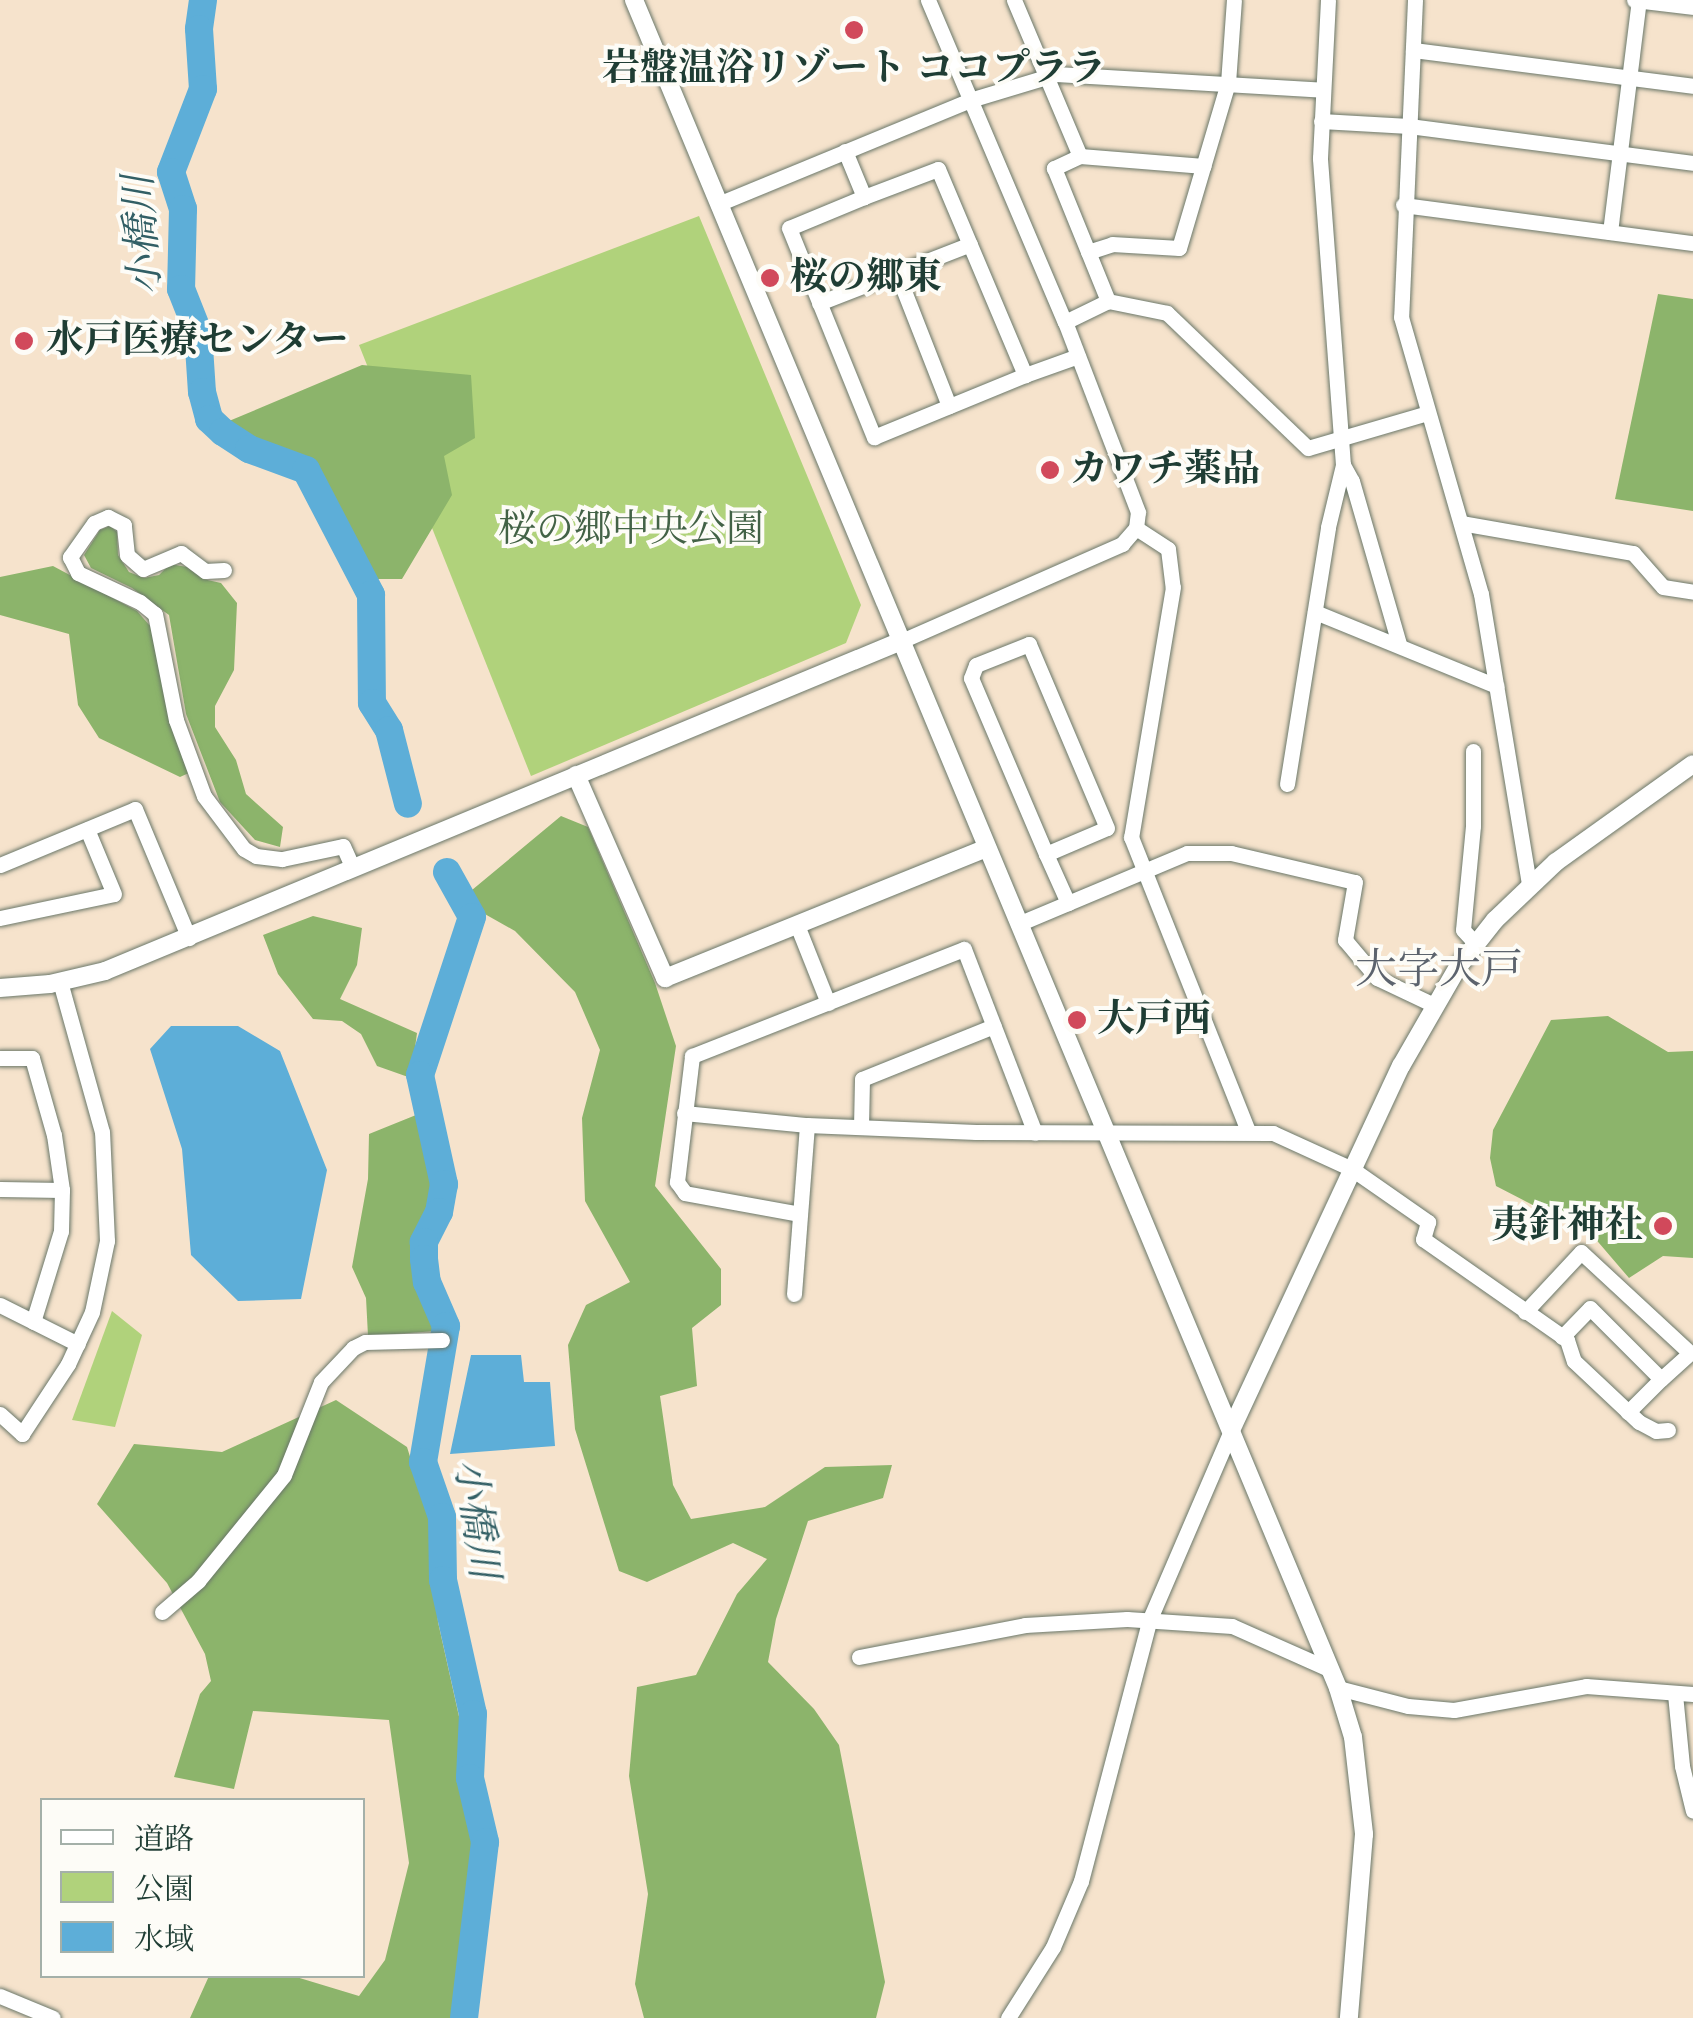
<!DOCTYPE html>
<html>
<head>
<meta charset="utf-8">
<style>
  body { margin:0 }
  #map { position:relative; width:1693px; height:2018px; overflow:hidden; background:#f6e3cc; font-family:Cardo,"Noto Serif JP",serif }
  div>[style] { position:absolute }
  [style*='--x'] { left:calc(var(--x)*1px); top:calc(var(--y)*1px); width:calc(var(--w)*1px); rotate:calc(var(--a)*1deg) }
  .green>* { inset:0; background:#b0d27b }
  .forest>* { inset:0; background:#8cb46b }
  .water>* { inset:0; background:#5daed8 }
  .river>* { height:28px; margin:-14px; padding:0 14px; transform-origin:14px; border-radius:14px; background:#5daed8 }
  .roads { filter:drop-shadow(0 0 2px #6a7769) drop-shadow(0 0 2px #6a7769) }
  .minor>* { height:15px; margin:-7.5px; padding:0 7.5px; transform-origin:7.5px; border-radius:7.5px; background:#fff }
  .tertiary>* { height:18px; margin:-9px; padding:0 9px; transform-origin:9px; border-radius:9px; background:#fff }
  .dots>* { width:28px; height:28px; translate:-50% -50%; box-sizing:border-box; border:5px solid #fdfcf7; border-radius:50% }
  span { translate:-50% -50%; white-space:nowrap; text-align:center; line-height:1.15; -webkit-text-stroke:8px #fdfcf7; paint-order:stroke }
  .poi-label { font-size:38px; color:#1f3d34; font-weight:700 }
  .left { translate:0 -50%; text-align:left }
  .right { translate:-100% -50%; text-align:right }
  .park-label { font-size:38px; color:#436246 }
  .water-label { font-size:40px; color:#325f65; font-style:italic }
  .quarter-label { font-size:42px; color:#5c636d }
  .legend { position:absolute; left:40px; top:1798px; width:325px; height:180px; box-sizing:border-box; background:#fdfcf7; border:2px solid #a4b0a9; margin:0; padding:12px 18px; list-style:none; font-size:30px; color:#1f3d34 }
  .legend li { display:flex; align-items:center; gap:20px; height:50px }
  .legend b { width:50px; border:2px solid #a4b0a9 }
</style>
</head>
<body>
<div id="map">
  <div class="green">
    <div style="clip-path:polygon(699px 216px,861px 605px,846px 643px,531px 776px,359px 345px)"></div>
    <div style="clip-path:polygon(112px 1311px,142px 1335px,115px 1427px,72px 1420px)"></div>
  </div>
  <div class="forest">
    <div style="clip-path:polygon(1658px 294px,1693px 299px,1693px 511px,1615px 499px)"></div>
    <div style="clip-path:polygon(362px 365px,471px 375px,475px 438px,444px 456px,452px 495px,402px 579px,374px 579px,314px 471px,269px 451px,229px 421px)"></div>
    <div style="clip-path:polygon(110px 526px,117px 532px,118px 555px,129px 572px,144px 578px,159px 575px,170px 564px,187px 567px,203px 579px,221px 583px,237px 603px,234px 670px,215px 706px,215px 727px,236px 760px,246px 794px,283px 827px,280px 847px,255px 840px,220px 802px,186px 714px,169px 615px,132px 588px,91px 568px,84px 555px,100px 530px)"></div>
    <div style="clip-path:polygon(53px 566px,137px 611px,151px 627px,191px 772px,180px 777px,99px 738px,78px 705px,69px 634px,0 615px,0 577px)"></div>
    <div style="clip-path:polygon(561px 816px,588px 827px,655px 983px,676px 1046px,655px 1186px,721px 1269px,721px 1305px,692px 1328px,697px 1386px,660px 1396px,673px 1485px,691px 1519px,765px 1507px,825px 1467px,892px 1465px,883px 1498px,808px 1521px,776px 1619px,768px 1662px,814px 1709px,839px 1745px,885px 1982px,876px 2018px,644px 2018px,635px 1984px,648px 1894px,629px 1776px,637px 1687px,696px 1675px,737px 1594px,767px 1559px,733px 1543px,647px 1582px,619px 1571px,575px 1429px,568px 1345px,586px 1305px,630px 1282px,585px 1201px,582px 1118px,600px 1050px,575px 992px,515px 931px,483px 913px,472px 890px)"></div>
    <div style="clip-path:polygon(313px 916px,362px 928px,357px 965px,340px 999px,417px 1033px,411px 1078px,377px 1066px,361px 1034px,342px 1021px,313px 1019px,278px 974px,263px 935px)"></div>
    <div style="clip-path:polygon(1608px 1016px,1668px 1052px,1693px 1051px,1693px 1258px,1663px 1256px,1629px 1278px,1593px 1236px,1496px 1186px,1490px 1158px,1493px 1130px,1551px 1020px)"></div>
    <div style="clip-path:polygon(416px 1115px,433px 1159px,433px 1203px,416px 1255px,436px 1331px,368px 1336px,366px 1298px,352px 1267px,368px 1179px,369px 1134px)"></div>
    <div style="clip-path:polygon(336px 1400px,407px 1447px,431px 1524px,438px 1622px,460px 1721px,479px 1857px,453px 2018px,190px 2018px,209px 1976px,293px 1976px,359px 1996px,385px 1960px,409px 1863px,389px 1720px,253px 1711px,234px 1789px,174px 1777px,200px 1694px,211px 1681px,205px 1654px,167px 1583px,97px 1504px,134px 1444px,222px 1452px)"></div>
  </div>
  <div class="water">
    <div style="clip-path:polygon(171px 1026px,238px 1026px,280px 1051px,327px 1170px,301px 1299px,238px 1301px,191px 1255px,182px 1149px,150px 1049px)"></div>
    <div style="clip-path:polygon(471px 1355px,521px 1355px,524px 1382px,550px 1382px,555px 1446px,450px 1454px)"></div>
  </div>
  <div class="river">
    <div style="--x:203;--y:0;--w:29;--a:98"></div>
    <div style="--x:199;--y:29;--w:60;--a:86.2"></div>
    <div style="--x:203;--y:89;--w:89;--a:111.1"></div>
    <div style="--x:171;--y:172;--w:39;--a:72"></div>
    <div style="--x:183;--y:209;--w:80;--a:91.4"></div>
    <div style="--x:181;--y:289;--w:46;--a:68.4"></div>
    <div style="--x:198;--y:332;--w:60;--a:86.2"></div>
    <div style="--x:202;--y:392;--w:28;--a:75"></div>
    <div style="--x:209;--y:419;--w:19;--a:43"></div>
    <div style="--x:223;--y:432;--w:31;--a:33"></div>
    <div style="--x:249;--y:449;--w:61;--a:20.2"></div>
    <div style="--x:306;--y:470;--w:141;--a:62.5"></div>
    <div style="--x:371;--y:595;--w:108;--a:89.5"></div>
    <div style="--x:372;--y:703;--w:32;--a:58"></div>
    <div style="--x:389;--y:730;--w:76;--a:75.6"></div>
    <div style="--x:447;--y:872;--w:51;--a:60.9"></div>
    <div style="--x:472;--y:917;--w:166;--a:108.2"></div>
    <div style="--x:420;--y:1075;--w:112;--a:77.6"></div>
    <div style="--x:444;--y:1184;--w:28;--a:100"></div>
    <div style="--x:439;--y:1212;--w:34;--a:117"></div>
    <div style="--x:424;--y:1242;--w:17;--a:90"></div>
    <div style="--x:424;--y:1259;--w:23;--a:83"></div>
    <div style="--x:427;--y:1282;--w:48;--a:66.6"></div>
    <div style="--x:446;--y:1326;--w:138;--a:99.6"></div>
    <div style="--x:423;--y:1462;--w:58;--a:70.9"></div>
    <div style="--x:442;--y:1517;--w:63;--a:89.1"></div>
    <div style="--x:443;--y:1580;--w:137;--a:77.4"></div>
    <div style="--x:473;--y:1714;--w:64;--a:92.7"></div>
    <div style="--x:470;--y:1778;--w:66;--a:76.8"></div>
    <div style="--x:485;--y:1842;--w:177;--a:96.8"></div>
  </div>
  <div class="roads">
    <div class="minor">
      <div style="--x:928;--y:0;--w:350;--a:67"></div>
      <div style="--x:1065;--y:322;--w:48;--a:-26"></div>
      <div style="--x:1108;--y:301;--w:60;--a:11.5"></div>
      <div style="--x:1167;--y:313;--w:195;--a:43.8"></div>
      <div style="--x:1308;--y:448;--w:125;--a:-16.3"></div>
      <div style="--x:1014;--y:0;--w:169;--a:67.1"></div>
      <div style="--x:1080;--y:156;--w:29;--a:155"></div>
      <div style="--x:1054;--y:168;--w:144;--a:67.9"></div>
      <div style="--x:1415;--y:0;--w:317;--a:92.5"></div>
      <div style="--x:1401;--y:317;--w:288;--a:73.9"></div>
      <div style="--x:1481;--y:594;--w:295;--a:80.6"></div>
      <div style="--x:1634;--y:0;--w:59;--a:6.8"></div>
      <div style="--x:1413;--y:50;--w:282;--a:7.3"></div>
      <div style="--x:1321;--y:121;--w:88;--a:3.3"></div>
      <div style="--x:1409;--y:126;--w:286;--a:7.4"></div>
      <div style="--x:845;--y:151;--w:50;--a:67.6"></div>
      <div style="--x:864;--y:197;--w:79;--a:-20.7"></div>
      <div style="--x:938;--y:169;--w:224;--a:67.1"></div>
      <div style="--x:1025;--y:375;--w:56;--a:-19.7"></div>
      <div style="--x:1080;--y:156;--w:124;--a:4.6"></div>
      <div style="--x:864;--y:197;--w:81;--a:157.5"></div>
      <div style="--x:789;--y:228;--w:226;--a:67.9"></div>
      <div style="--x:874;--y:437;--w:163;--a:-22.3"></div>
      <div style="--x:718;--y:204;--w:273;--a:-22.4"></div>
      <div style="--x:970;--y:100;--w:90;--a:-16.8"></div>
      <div style="--x:1056;--y:74;--w:267;--a:3.4"></div>
      <div style="--x:1403;--y:205;--w:292;--a:7.5"></div>
      <div style="--x:1610;--y:232;--w:234;--a:-82.9"></div>
      <div style="--x:1088;--y:252;--w:25;--a:-18"></div>
      <div style="--x:1112;--y:244;--w:67;--a:3.4"></div>
      <div style="--x:1179;--y:248;--w:172;--a:-73.5"></div>
      <div style="--x:1228;--y:83;--w:83;--a:-85.9"></div>
      <div style="--x:897;--y:273;--w:143;--a:68.6"></div>
      <div style="--x:819;--y:303;--w:162;--a:-21.3"></div>
      <div style="--x:1343;--y:465;--w:18;--a:61"></div>
      <div style="--x:1352;--y:481;--w:170;--a:73.9"></div>
      <div style="--x:1461;--y:523;--w:175;--a:9.9"></div>
      <div style="--x:1633;--y:553;--w:45;--a:48.6"></div>
      <div style="--x:1663;--y:587;--w:30;--a:9"></div>
      <div style="--x:1136;--y:528;--w:38;--a:33"></div>
      <div style="--x:1168;--y:549;--w:38;--a:83"></div>
      <div style="--x:1173;--y:587;--w:254;--a:99.5"></div>
      <div style="--x:1131;--y:837;--w:316;--a:68.3"></div>
      <div style="--x:224;--y:570;--w:19;--a:177"></div>
      <div style="--x:205;--y:571;--w:30;--a:-143"></div>
      <div style="--x:181;--y:553;--w:41;--a:157.2"></div>
      <div style="--x:143;--y:569;--w:21;--a:-139"></div>
      <div style="--x:127;--y:555;--w:30;--a:-96"></div>
      <div style="--x:124;--y:525;--w:18;--a:-153"></div>
      <div style="--x:108;--y:517;--w:15;--a:157"></div>
      <div style="--x:94;--y:523;--w:42;--a:125.2"></div>
      <div style="--x:70;--y:557;--w:18;--a:63"></div>
      <div style="--x:78;--y:573;--w:68;--a:25.1"></div>
      <div style="--x:140;--y:602;--w:19;--a:39"></div>
      <div style="--x:155;--y:614;--w:108;--a:78.8"></div>
      <div style="--x:176;--y:720;--w:81;--a:69.8"></div>
      <div style="--x:204;--y:796;--w:66;--a:53"></div>
      <div style="--x:244;--y:849;--w:14;--a:30"></div>
      <div style="--x:256;--y:856;--w:26;--a:7"></div>
      <div style="--x:282;--y:859;--w:62;--a:-12"></div>
      <div style="--x:343;--y:846;--w:24;--a:66"></div>
      <div style="--x:1315;--y:612;--w:196;--a:22.2"></div>
      <div style="--x:899;--y:642;--w:244;--a:-23.7"></div>
      <div style="--x:1122;--y:544;--w:21;--a:-49"></div>
      <div style="--x:1136;--y:528;--w:16;--a:-83"></div>
      <div style="--x:1138;--y:512;--w:204;--a:-111"></div>
      <div style="--x:1473;--y:751;--w:75;--a:90"></div>
      <div style="--x:1473;--y:826;--w:104;--a:95.5"></div>
      <div style="--x:1463;--y:930;--w:19;--a:47"></div>
      <div style="--x:1287;--y:784;--w:260;--a:-80.9"></div>
      <div style="--x:1328;--y:527;--w:64;--a:-76.4"></div>
      <div style="--x:1343;--y:465;--w:308;--a:-94.3"></div>
      <div style="--x:1320;--y:158;--w:158;--a:-87.1"></div>
      <div style="--x:1046;--y:854;--w:66;--a:-23.1"></div>
      <div style="--x:1107;--y:828;--w:200;--a:-113"></div>
      <div style="--x:1029;--y:644;--w:57;--a:158.4"></div>
      <div style="--x:976;--y:665;--w:14;--a:111"></div>
      <div style="--x:971;--y:678;--w:191;--a:66.9"></div>
      <div style="--x:1046;--y:854;--w:54;--a:65.8"></div>
      <div style="--x:0;--y:865;--w:146;--a:-22.5"></div>
      <div style="--x:135;--y:809;--w:140;--a:67.3"></div>
      <div style="--x:0;--y:918;--w:116;--a:-11.9"></div>
      <div style="--x:114;--y:894;--w:70;--a:-112.6"></div>
      <div style="--x:1018;--y:924;--w:183;--a:-22.8"></div>
      <div style="--x:1187;--y:853;--w:44;--a:0"></div>
      <div style="--x:1231;--y:853;--w:127;--a:13.2"></div>
      <div style="--x:1355;--y:882;--w:59;--a:99.8"></div>
      <div style="--x:1345;--y:940;--w:50;--a:49.9"></div>
      <div style="--x:1377;--y:978;--w:63;--a:25.3"></div>
      <div style="--x:797;--y:925;--w:84;--a:68.3"></div>
      <div style="--x:0;--y:1058;--w:32;--a:0"></div>
      <div style="--x:32;--y:1058;--w:80;--a:74.1"></div>
      <div style="--x:54;--y:1135;--w:56;--a:81.7"></div>
      <div style="--x:62;--y:1190;--w:41;--a:91.4"></div>
      <div style="--x:61;--y:1231;--w:95;--a:107.1"></div>
      <div style="--x:684;--y:1113;--w:124;--a:5.6"></div>
      <div style="--x:807;--y:1125;--w:169;--a:2.4"></div>
      <div style="--x:976;--y:1132;--w:297;--a:0.2"></div>
      <div style="--x:1273;--y:1133;--w:87;--a:24.5"></div>
      <div style="--x:1352;--y:1169;--w:93;--a:34.9"></div>
      <div style="--x:1428;--y:1222;--w:18;--a:106"></div>
      <div style="--x:1423;--y:1239;--w:176;--a:35"></div>
      <div style="--x:1567;--y:1340;--w:22;--a:72"></div>
      <div style="--x:1574;--y:1361;--w:89;--a:43.2"></div>
      <div style="--x:1639;--y:1422;--w:19;--a:28"></div>
      <div style="--x:1656;--y:1431;--w:12;--a:-5"></div>
      <div style="--x:861;--y:1127;--w:48;--a:-88.8"></div>
      <div style="--x:862;--y:1079;--w:142;--a:-21.9"></div>
      <div style="--x:0;--y:1189;--w:62;--a:0.9"></div>
      <div style="--x:800;--y:1214;--w:117;--a:-169.7"></div>
      <div style="--x:685;--y:1193;--w:14;--a:-126"></div>
      <div style="--x:677;--y:1182;--w:127;--a:-83.2"></div>
      <div style="--x:692;--y:1056;--w:292;--a:-21.5"></div>
      <div style="--x:964;--y:949;--w:197;--a:68.9"></div>
      <div style="--x:794;--y:1294;--w:169;--a:-85.6"></div>
      <div style="--x:0;--y:1305;--w:87;--a:26.6"></div>
      <div style="--x:1525;--y:1312;--w:82;--a:-47"></div>
      <div style="--x:1581;--y:1252;--w:149;--a:42.8"></div>
      <div style="--x:1690;--y:1353;--w:39;--a:138"></div>
      <div style="--x:1562;--y:1337;--w:40;--a:-46"></div>
      <div style="--x:1590;--y:1308;--w:100;--a:45"></div>
      <div style="--x:1661;--y:1379;--w:47;--a:135"></div>
      <div style="--x:0;--y:1414;--w:30;--a:42"></div>
      <div style="--x:22;--y:1434;--w:84;--a:-56.7"></div>
      <div style="--x:68;--y:1364;--w:57;--a:-65.2"></div>
      <div style="--x:92;--y:1312;--w:73;--a:-78.1"></div>
      <div style="--x:107;--y:1241;--w:109;--a:-92.6"></div>
      <div style="--x:102;--y:1132;--w:156;--a:-105.6"></div>
      <div style="--x:162;--y:1612;--w:48;--a:-40.7"></div>
      <div style="--x:198;--y:1581;--w:136;--a:-50.9"></div>
      <div style="--x:284;--y:1475;--w:100;--a:-68.3"></div>
      <div style="--x:321;--y:1382;--w:47;--a:-46.7"></div>
      <div style="--x:353;--y:1348;--w:13;--a:-27"></div>
      <div style="--x:365;--y:1342;--w:77;--a:-1.5"></div>
      <div style="--x:859;--y:1657;--w:169;--a:-10.9"></div>
      <div style="--x:1025;--y:1625;--w:102;--a:-3.4"></div>
      <div style="--x:1127;--y:1619;--w:105;--a:3.8"></div>
      <div style="--x:1232;--y:1626;--w:108;--a:24"></div>
      <div style="--x:1338;--y:1688;--w:72;--a:14.4"></div>
      <div style="--x:1408;--y:1706;--w:46;--a:5"></div>
      <div style="--x:1454;--y:1710;--w:134;--a:-10.3"></div>
      <div style="--x:1586;--y:1686;--w:107;--a:4.3"></div>
      <div style="--x:1675;--y:1694;--w:72;--a:84.4"></div>
      <div style="--x:1682;--y:1766;--w:46;--a:76.3"></div>
      <div style="--x:0;--y:1996;--w:57;--a:22.5"></div>
      <div style="--x:1008;--y:2018;--w:84;--a:-57.6"></div>
      <div style="--x:1053;--y:1947;--w:72;--a:-67"></div>
      <div style="--x:1081;--y:1881;--w:269;--a:-75.3"></div>
      <div style="--x:1149;--y:1621;--w:210;--a:-66.7"></div>
    </div>
    <div class="tertiary">
      <div style="--x:634;--y:0;--w:1829;--a:67.36"></div>
      <div style="--x:1338;--y:1688;--w:51;--a:73"></div>
      <div style="--x:1353;--y:1737;--w:98;--a:83.5"></div>
      <div style="--x:1364;--y:1834;--w:185;--a:94.7"></div>
      <div style="--x:576;--y:775;--w:222;--a:66.3"></div>
      <div style="--x:665;--y:978;--w:347;--a:-22"></div>
      <div style="--x:0;--y:988;--w:50;--a:-4.6"></div>
      <div style="--x:50;--y:984;--w:57;--a:-13.3"></div>
      <div style="--x:105;--y:971;--w:859;--a:-22.51"></div>
      <div style="--x:1232;--y:1428;--w:400;--a:-65"></div>
      <div style="--x:1401;--y:1066;--w:114;--a:-60.1"></div>
      <div style="--x:1458;--y:967;--w:60;--a:-51.8"></div>
      <div style="--x:1495;--y:920;--w:84;--a:-43.6"></div>
      <div style="--x:1556;--y:862;--w:168;--a:-35.6"></div>
    </div>
  </div>
  <div class="dots">
    <div style="left:854px;top:30px;background:#d1495b"></div>
    <div style="left:770px;top:278px;background:#d1495b"></div>
    <div style="left:24px;top:341px;background:#d1495b"></div>
    <div style="left:1050px;top:470px;background:#d1495b"></div>
    <div style="left:1077px;top:1020px;background:#d1495b"></div>
    <div style="left:1663px;top:1226px;background:#d1495b"></div>
  </div>
  <div class="poi-label">
    <span style="left:854px;top:69px">岩盤温浴リゾート ココプララ</span>
    <span class="left" style="left:790px;top:278px">桜の郷東</span>
    <span class="left" style="left:46px;top:341px">水戸医療センター</span>
    <span class="left" style="left:1070px;top:470px">カワチ薬品</span>
    <span class="left" style="left:1097px;top:1020px">大戸西</span>
    <span class="right" style="left:1643px;top:1226px">夷針神社</span>
  </div>
  <div class="park-label">
    <span style="left:631px;top:530px">桜の郷中央公園</span>
  </div>
  <div class="water-label">
    <span style="left:143px;top:235px;rotate:-94deg">小橋川</span>
    <span style="left:476px;top:1519px;rotate:82deg">小橋川</span>
  </div>
  <div class="quarter-label">
    <span style="left:1439px;top:970px">大字大戸</span>
  </div>
  <ul class="legend">
  <li><b style="height:12px;background:#fff"></b>道路</li>
  <li><b style="height:28px;background:#b0d27b"></b>公園</li>
  <li><b style="height:28px;background:#5daed8"></b>水域</li>
  </ul>
</div>
</body>
</html>
